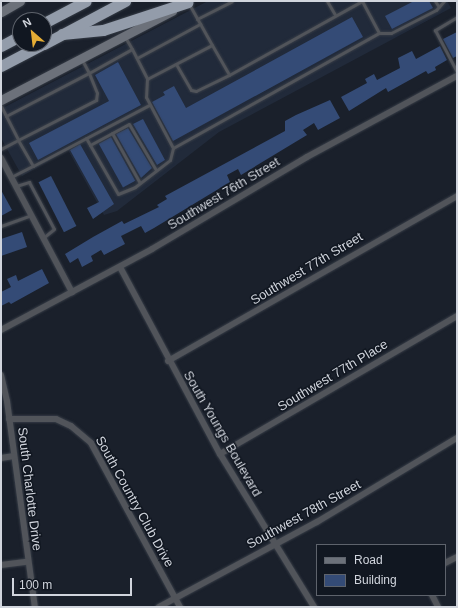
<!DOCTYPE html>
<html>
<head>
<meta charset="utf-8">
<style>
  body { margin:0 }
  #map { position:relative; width:458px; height:608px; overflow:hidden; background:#1a202b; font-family:Helvetica,sans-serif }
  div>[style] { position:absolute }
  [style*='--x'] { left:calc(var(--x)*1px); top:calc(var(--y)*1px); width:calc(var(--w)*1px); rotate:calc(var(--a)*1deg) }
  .built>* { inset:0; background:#212a3a }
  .building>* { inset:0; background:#344b76; transform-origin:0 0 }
  .roads { filter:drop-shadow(0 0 1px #373d47) drop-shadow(0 0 1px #373d47) }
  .service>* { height:3px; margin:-1.5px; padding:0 1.5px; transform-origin:1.5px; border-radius:1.5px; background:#51545a }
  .minor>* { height:6px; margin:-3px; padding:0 3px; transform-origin:3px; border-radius:3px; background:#51545a }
  .secondary>* { height:9px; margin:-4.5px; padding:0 4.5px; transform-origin:4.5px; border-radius:4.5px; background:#6c717a }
  .motorway>* { height:11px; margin:-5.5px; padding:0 5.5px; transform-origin:5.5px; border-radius:5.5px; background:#939caa }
  span { translate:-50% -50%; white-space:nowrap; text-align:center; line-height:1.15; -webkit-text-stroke:3px #111721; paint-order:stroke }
  .street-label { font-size:13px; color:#d1d5dd }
  .frame { position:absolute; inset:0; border:2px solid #d1d5dd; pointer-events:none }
  .legend { position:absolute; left:316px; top:544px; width:130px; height:52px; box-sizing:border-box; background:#111721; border:1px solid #5e636c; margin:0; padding:5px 7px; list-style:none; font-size:12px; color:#d1d5dd }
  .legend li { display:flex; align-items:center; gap:8px; height:20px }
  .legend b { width:20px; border:1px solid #5e636c }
  .north { position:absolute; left:12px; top:12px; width:40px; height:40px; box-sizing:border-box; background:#111721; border:1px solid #5e636c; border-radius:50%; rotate:332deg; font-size:11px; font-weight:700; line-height:16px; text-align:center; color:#d1d5dd }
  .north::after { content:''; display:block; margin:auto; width:14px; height:18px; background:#e5ad35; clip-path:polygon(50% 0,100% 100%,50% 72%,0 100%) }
  .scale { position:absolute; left:12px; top:578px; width:120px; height:18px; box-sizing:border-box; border:2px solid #d1d5dd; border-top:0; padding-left:5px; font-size:12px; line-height:14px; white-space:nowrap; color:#d1d5dd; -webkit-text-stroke:3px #111721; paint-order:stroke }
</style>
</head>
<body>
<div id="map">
  <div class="built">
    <div style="clip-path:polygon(208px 1px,447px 1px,451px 8px,219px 132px,117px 211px,104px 215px,68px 150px,22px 176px,1px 138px,1px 109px)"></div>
  </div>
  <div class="building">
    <div style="clip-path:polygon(414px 1px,429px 1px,433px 8px,392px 29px,385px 16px)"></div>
    <div style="clip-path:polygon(352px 17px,363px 37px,173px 141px,152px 102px,165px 95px,163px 92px,174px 86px,186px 108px)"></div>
    <div style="clip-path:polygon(457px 32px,457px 56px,453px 58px,443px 39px)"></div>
    <div style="clip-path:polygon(440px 46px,447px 60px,435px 67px,436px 70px,428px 74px,426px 71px,388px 92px,386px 88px,349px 111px,341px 97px,367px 83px,365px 79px,374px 74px,377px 80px,400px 68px,398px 58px,412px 51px,416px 59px)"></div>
    <div style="clip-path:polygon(118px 62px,141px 105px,38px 160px,29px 143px,109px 101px,95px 75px)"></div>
    <div style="clip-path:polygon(330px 100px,340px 118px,318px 130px,314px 123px,303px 130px,307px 135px,241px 175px,238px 169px,227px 175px,230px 182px,154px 228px,145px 233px,141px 226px,121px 236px,125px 244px,104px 255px,101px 250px,91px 256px,93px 261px,82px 267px,78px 258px,70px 263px,65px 254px,93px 237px,122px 221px,124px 224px,159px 207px,157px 205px,167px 199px,165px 196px,285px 131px,285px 121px,296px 115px)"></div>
    <div style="clip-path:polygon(143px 119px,165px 160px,157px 165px,133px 124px)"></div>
    <div style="clip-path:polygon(128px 128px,152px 168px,141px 178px,116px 134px)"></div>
    <div style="left:111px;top:137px;width:50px;height:14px;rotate:61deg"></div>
    <div style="clip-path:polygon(80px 144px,114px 204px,93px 219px,87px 208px,99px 202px,70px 150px)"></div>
    <div style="left:51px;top:176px;width:56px;height:14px;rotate:63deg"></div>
    <div style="clip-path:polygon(1px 190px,12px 210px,1px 216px)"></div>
    <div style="clip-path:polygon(22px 232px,27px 247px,1px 256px,1px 239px)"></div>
    <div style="clip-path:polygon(42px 269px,49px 283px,11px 304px,9px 302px,1px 306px,1px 292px,11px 287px,7px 279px,16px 275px,18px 281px)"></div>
  </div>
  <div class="roads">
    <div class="service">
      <div style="--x:327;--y:1;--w:16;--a:60"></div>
      <div style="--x:362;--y:1;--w:36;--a:62"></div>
      <div style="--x:379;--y:33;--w:12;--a:0"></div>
      <div style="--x:391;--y:33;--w:51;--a:-27.1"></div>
      <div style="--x:436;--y:10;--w:12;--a:-48"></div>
      <div style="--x:435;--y:1;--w:7;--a:56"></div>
      <div style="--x:457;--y:17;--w:26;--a:149"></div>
      <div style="--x:435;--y:30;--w:47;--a:62.4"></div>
      <div style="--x:197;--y:19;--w:39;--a:-27"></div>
      <div style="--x:212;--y:45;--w:34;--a:60"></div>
      <div style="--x:229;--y:75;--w:152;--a:-29.1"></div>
      <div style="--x:132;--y:49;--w:34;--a:63"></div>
      <div style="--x:147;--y:79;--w:73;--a:-27.6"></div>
      <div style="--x:212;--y:45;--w:47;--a:-119.3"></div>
      <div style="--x:137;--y:58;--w:72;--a:-28.4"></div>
      <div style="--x:176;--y:64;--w:30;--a:60"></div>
      <div style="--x:191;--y:90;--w:5;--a:11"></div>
      <div style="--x:196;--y:91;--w:37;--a:-26"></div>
      <div style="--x:147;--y:79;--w:18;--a:93"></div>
      <div style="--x:146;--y:97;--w:58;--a:62.1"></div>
      <div style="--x:173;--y:148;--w:236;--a:-29.2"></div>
      <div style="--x:1;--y:106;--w:38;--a:63"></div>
      <div style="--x:18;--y:140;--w:19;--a:152"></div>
      <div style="--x:6;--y:116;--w:93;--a:-27.4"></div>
      <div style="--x:89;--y:73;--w:15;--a:-118"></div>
      <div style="--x:112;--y:133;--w:57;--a:60.8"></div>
      <div style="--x:86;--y:138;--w:64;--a:60.3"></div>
      <div style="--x:118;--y:194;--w:18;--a:-22"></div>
      <div style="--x:135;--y:187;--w:44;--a:-37.6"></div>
      <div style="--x:170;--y:160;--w:12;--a:-76"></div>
      <div style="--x:90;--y:145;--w:44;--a:-28.3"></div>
      <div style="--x:129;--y:124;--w:53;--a:59.6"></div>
      <div style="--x:33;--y:166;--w:131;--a:-27.7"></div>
      <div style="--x:11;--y:177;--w:25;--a:-27"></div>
      <div style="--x:33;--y:166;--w:30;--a:-120"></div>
      <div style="--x:18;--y:140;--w:88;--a:-27.1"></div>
      <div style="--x:96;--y:100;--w:7;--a:-82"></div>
      <div style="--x:97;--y:93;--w:22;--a:-112"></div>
      <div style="--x:89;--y:73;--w:49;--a:-29.2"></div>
      <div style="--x:132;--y:49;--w:14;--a:-120"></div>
      <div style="--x:16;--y:186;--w:14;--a:-17"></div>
      <div style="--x:29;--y:182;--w:53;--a:62"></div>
      <div style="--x:54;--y:229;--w:14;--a:141"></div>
      <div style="--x:1;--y:226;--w:32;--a:-20"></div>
    </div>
    <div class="minor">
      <div style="--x:1;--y:158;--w:152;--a:62.1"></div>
      <div style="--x:120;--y:267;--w:212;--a:61.9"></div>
      <div style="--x:220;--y:454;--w:180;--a:58.4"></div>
      <div style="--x:1;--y:330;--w:171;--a:-28.2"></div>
      <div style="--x:152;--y:249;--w:180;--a:-30.7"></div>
      <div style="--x:307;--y:157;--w:170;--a:-28.4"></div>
      <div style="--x:168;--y:361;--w:333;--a:-29.7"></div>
      <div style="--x:1;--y:375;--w:27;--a:77"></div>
      <div style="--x:7;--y:401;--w:208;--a:82.3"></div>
      <div style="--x:9;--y:419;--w:47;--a:0"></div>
      <div style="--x:56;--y:419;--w:17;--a:25"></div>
      <div style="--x:71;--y:426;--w:26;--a:40"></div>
      <div style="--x:91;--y:443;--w:187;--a:61.5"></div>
      <div style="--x:220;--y:454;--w:274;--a:-30.2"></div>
      <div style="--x:1;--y:458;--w:13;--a:-9"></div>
      <div style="--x:445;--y:563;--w:13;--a:-27"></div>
      <div style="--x:1;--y:565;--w:26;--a:-7"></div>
      <div style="--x:432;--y:595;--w:13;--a:63"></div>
      <div style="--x:159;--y:607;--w:179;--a:-28.3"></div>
      <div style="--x:317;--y:522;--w:163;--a:-31"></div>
    </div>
    <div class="secondary">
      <div style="--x:1;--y:12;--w:22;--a:-30"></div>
      <div style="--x:1;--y:100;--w:193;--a:-27.5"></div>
    </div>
    <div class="motorway">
      <div style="--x:44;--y:23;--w:47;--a:-27.6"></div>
      <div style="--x:62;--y:34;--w:41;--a:-5.6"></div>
      <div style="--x:103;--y:30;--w:89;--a:-18.2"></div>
      <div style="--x:44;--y:44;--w:92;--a:-28"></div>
      <div style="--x:1;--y:46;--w:21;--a:-28"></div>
      <div style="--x:1;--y:66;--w:47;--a:-27.6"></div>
    </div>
  </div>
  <div class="street-label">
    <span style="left:224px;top:194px;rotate:-31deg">Southwest 76th Street</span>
    <span style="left:307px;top:269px;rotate:-31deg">Southwest 77th Street</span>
    <span style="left:333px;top:376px;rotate:-31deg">Southwest 77th Place</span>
    <span style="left:222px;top:434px;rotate:60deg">South Youngs Boulevard</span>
    <span style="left:29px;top:489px;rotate:83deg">South Charlotte Drive</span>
    <span style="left:134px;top:502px;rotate:61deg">South Country Club Drive</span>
    <span style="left:304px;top:515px;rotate:-29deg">Southwest 78th Street</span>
  </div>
  <div class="frame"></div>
  <ul class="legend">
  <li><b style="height:5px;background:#6c717a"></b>Road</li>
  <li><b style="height:11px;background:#344b76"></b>Building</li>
  </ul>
  <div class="north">N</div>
  <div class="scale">100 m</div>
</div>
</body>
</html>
